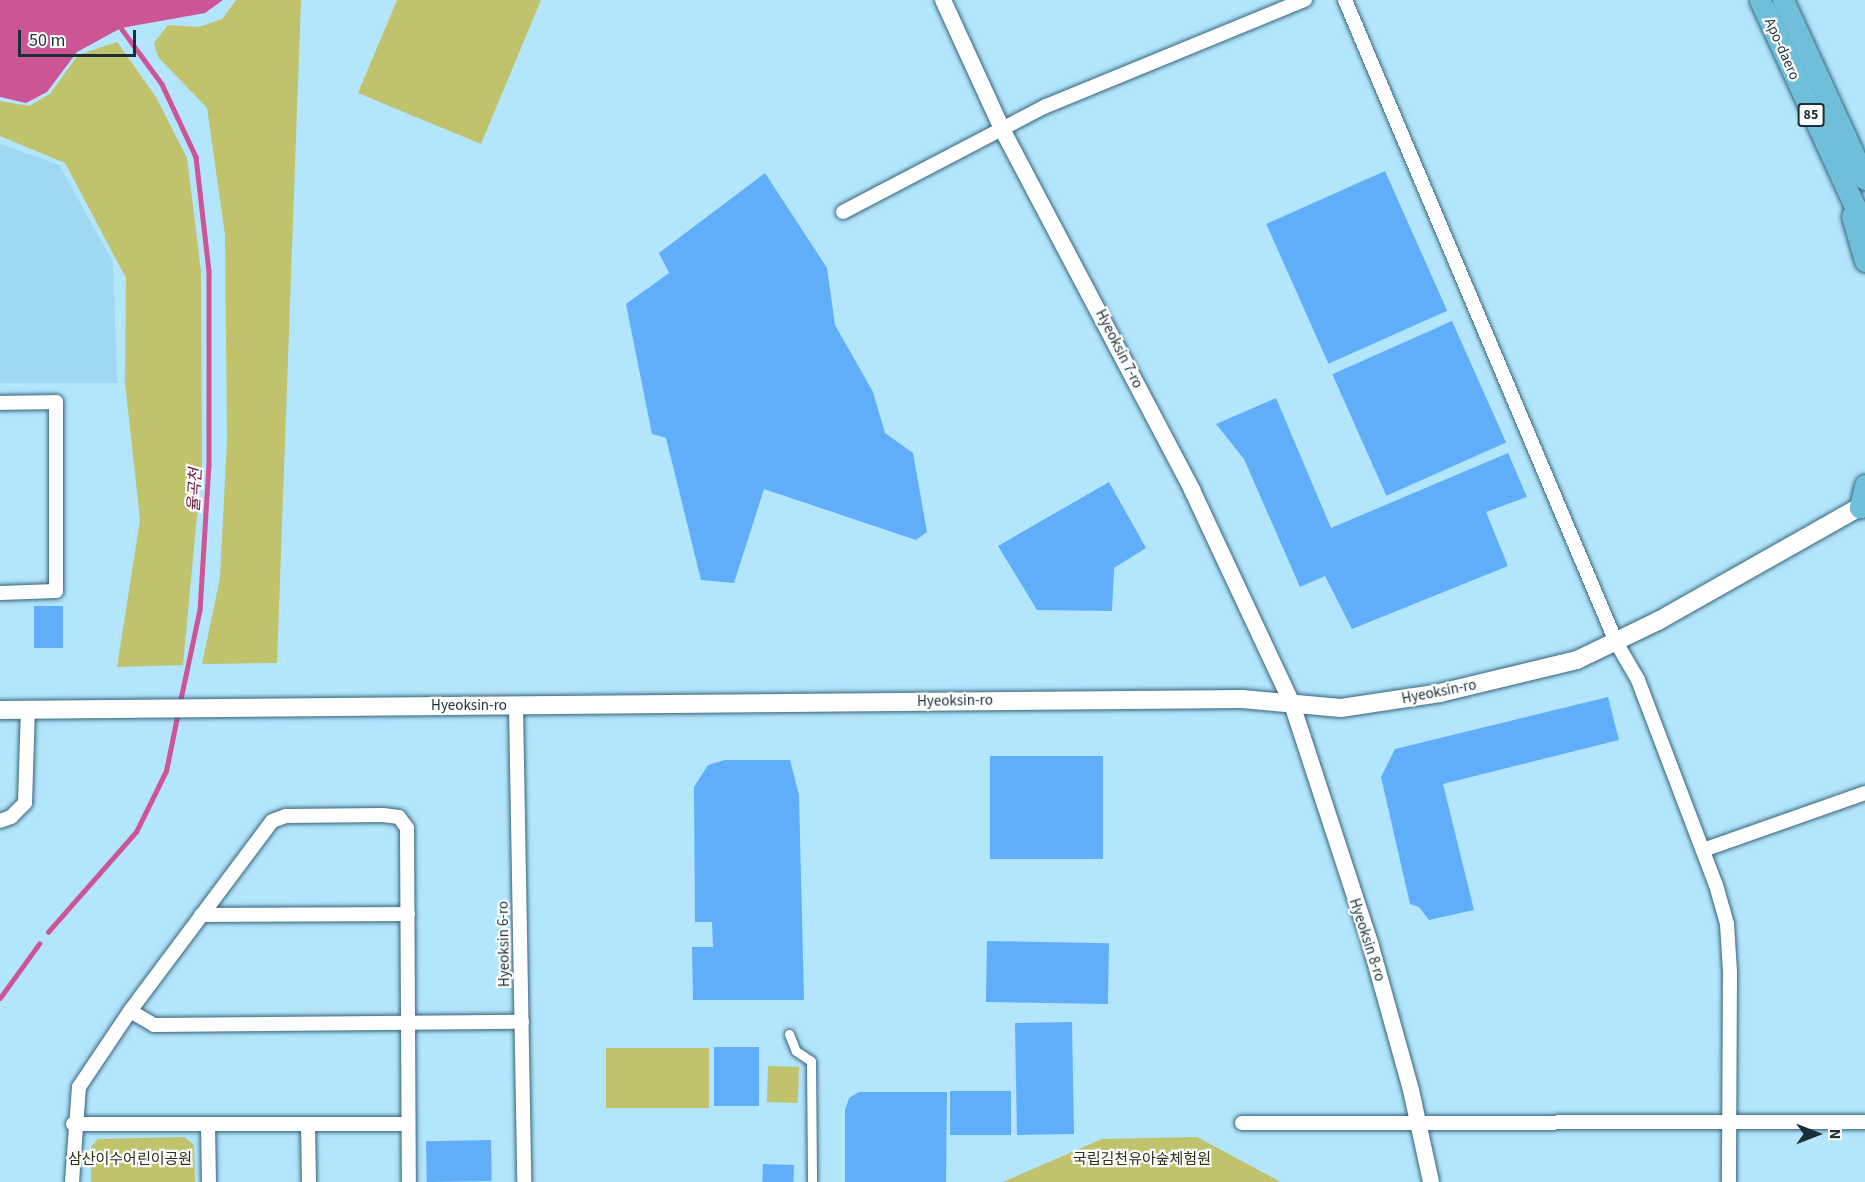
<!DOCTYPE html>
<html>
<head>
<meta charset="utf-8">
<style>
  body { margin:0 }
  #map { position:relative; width:1865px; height:1182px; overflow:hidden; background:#b3e5fd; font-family:"Source Sans 3","Noto Sans KR",sans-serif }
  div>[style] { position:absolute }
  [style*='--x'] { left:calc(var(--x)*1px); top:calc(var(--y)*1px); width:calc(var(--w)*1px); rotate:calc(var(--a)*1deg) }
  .built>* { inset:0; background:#9fd8f3 }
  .green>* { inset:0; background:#c1c26c; transform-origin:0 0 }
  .water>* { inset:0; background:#cd5596 }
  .stream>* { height:4.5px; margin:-2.25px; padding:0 2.25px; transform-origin:2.25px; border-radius:2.25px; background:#cd5596 }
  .building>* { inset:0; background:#60aef9; transform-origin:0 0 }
  .roads { filter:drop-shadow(0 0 2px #366479) drop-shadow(0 0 2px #366479) }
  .pedestrian>* { height:9px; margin:-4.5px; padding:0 4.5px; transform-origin:4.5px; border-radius:4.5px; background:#fff }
  .minor>* { height:14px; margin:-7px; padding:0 7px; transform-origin:7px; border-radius:7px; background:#fff }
  .tertiary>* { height:16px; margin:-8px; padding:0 8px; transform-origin:8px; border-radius:8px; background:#fff }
  .secondary>* { height:18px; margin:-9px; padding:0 9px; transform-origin:9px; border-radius:9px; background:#fff }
  .primary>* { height:21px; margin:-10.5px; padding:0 10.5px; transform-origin:10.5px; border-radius:10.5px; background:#6fbfda }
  span { translate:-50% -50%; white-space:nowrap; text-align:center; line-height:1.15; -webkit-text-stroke:4.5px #fdfdfd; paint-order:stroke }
  .shield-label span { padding:2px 4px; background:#fdfdfd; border:2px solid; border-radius:4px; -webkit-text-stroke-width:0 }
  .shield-label { font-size:14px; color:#1b2f38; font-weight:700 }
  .street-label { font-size:15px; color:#1b2f38 }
  .park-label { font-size:15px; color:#2f2f17 }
  .water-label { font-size:16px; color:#651945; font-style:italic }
  .north { position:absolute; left:1787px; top:1104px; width:60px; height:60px; -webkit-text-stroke:4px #fdfdfd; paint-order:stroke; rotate:90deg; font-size:16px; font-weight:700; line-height:24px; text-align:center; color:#1b2f38 }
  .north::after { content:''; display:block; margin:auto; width:21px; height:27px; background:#1b2f38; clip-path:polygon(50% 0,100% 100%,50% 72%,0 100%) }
  .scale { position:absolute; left:18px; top:30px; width:118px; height:27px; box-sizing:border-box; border:3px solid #1b2f38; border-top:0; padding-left:8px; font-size:18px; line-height:21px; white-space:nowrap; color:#1b2f38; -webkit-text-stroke:4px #fdfdfd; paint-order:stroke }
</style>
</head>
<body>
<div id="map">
  <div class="built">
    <div style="clip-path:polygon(0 144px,59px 165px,113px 262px,117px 383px,0 383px)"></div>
  </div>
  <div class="green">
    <div style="clip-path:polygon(236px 0,301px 0,277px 663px,202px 664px,220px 578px,227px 440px,225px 235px,207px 108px,158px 57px,154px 43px,168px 25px,199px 27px,222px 19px)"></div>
    <div style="clip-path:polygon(397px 0,541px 0,481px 144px,358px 93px)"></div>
    <div style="clip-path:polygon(117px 42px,156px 97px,187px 158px,201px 271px,202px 463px,183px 665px,117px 667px,140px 520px,125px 382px,126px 278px,65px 163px,0 136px,0 101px,29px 106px,50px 94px,78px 55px)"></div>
    <div style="left:709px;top:1048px;width:60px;height:103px;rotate:90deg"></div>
    <div style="left:799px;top:1067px;width:36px;height:31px;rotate:92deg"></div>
    <div style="clip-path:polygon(184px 1137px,194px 1145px,195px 1182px,91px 1182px,91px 1147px,98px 1139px)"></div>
    <div style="clip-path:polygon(1197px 1137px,1281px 1182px,1003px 1182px,1102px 1139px)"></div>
  </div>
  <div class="water">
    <div style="clip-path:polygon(0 0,223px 0,205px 13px,121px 28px,77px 52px,47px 92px,26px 103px,0 97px)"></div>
  </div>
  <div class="stream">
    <div style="--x:121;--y:28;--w:69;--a:53.8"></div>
    <div style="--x:162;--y:84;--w:81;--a:65"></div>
    <div style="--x:196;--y:157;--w:115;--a:83.5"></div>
    <div style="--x:209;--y:271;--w:193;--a:90"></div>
    <div style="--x:209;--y:464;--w:146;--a:93.5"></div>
    <div style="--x:200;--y:610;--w:96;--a:102"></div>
    <div style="--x:48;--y:932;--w:133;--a:-48.7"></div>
    <div style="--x:136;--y:832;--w:68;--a:-63.8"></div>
    <div style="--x:166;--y:771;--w:60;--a:-78.5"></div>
    <div style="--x:0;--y:998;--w:67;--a:-54.2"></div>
  </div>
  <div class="building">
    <div style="left:1385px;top:171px;width:153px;height:130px;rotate:66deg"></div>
    <div style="clip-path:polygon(765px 173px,827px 268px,835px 325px,873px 392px,885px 433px,913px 453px,927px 532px,916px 540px,764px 489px,734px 583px,701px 580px,666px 438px,652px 434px,626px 304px,669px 273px,659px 253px)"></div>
    <div style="left:1452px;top:321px;width:133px;height:131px;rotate:66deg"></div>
    <div style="clip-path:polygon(1276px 398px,1331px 528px,1508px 453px,1527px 497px,1486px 512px,1508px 566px,1352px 629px,1325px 576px,1300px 587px,1244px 459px,1216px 424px)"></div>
    <div style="clip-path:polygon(1109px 482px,1146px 548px,1114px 568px,1112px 611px,1037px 610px,998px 546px)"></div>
    <div style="left:63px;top:606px;width:42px;height:29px;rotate:90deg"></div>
    <div style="clip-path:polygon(1608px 697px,1619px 740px,1443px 784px,1474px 910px,1429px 920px,1419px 907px,1410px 904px,1381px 777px,1395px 749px)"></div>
    <div style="left:990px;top:756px;width:113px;height:103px"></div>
    <div style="clip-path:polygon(725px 760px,790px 760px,799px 795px,804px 1000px,693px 1000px,692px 947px,713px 947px,712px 922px,695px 922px,694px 787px,708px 765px)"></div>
    <div style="left:987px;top:941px;width:122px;height:61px;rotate:1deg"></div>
    <div style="left:1072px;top:1022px;width:112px;height:57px;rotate:89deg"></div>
    <div style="left:714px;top:1047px;width:45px;height:59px"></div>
    <div style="left:1011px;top:1091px;width:44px;height:61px;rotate:90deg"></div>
    <div style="clip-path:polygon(859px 1092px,947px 1092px,946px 1182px,845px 1182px,845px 1110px,849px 1098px)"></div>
    <div style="left:491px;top:1140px;width:41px;height:65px;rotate:89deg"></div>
    <div style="left:763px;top:1164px;width:31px;height:18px;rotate:2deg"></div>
  </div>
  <div class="roads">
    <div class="pedestrian">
      <div style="--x:789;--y:1034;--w:18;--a:68"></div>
      <div style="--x:796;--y:1051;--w:18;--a:34"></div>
      <div style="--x:811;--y:1061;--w:121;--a:89.5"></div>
    </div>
    <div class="minor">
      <div style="--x:1345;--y:0;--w:697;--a:67.11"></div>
      <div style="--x:1616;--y:642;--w:44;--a:59.9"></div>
      <div style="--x:1638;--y:680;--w:219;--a:69.2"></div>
      <div style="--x:1716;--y:885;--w:41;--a:74.2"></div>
      <div style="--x:1727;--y:924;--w:48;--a:86.4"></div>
      <div style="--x:1730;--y:972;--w:210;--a:90.3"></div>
      <div style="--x:843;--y:212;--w:229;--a:-27.6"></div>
      <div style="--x:1046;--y:106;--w:280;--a:-22.3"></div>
      <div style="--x:0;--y:403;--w:56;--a:-1"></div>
      <div style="--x:56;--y:402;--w:189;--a:90"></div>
      <div style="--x:56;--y:591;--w:56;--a:178"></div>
      <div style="--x:516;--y:706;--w:476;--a:89"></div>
      <div style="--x:0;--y:821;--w:12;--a:-20"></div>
      <div style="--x:11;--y:817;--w:20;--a:-45"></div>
      <div style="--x:25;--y:803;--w:94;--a:-88.2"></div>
      <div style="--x:1703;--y:850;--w:172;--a:-19.4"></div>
      <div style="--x:201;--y:915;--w:207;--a:-0.3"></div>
      <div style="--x:130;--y:1011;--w:28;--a:30"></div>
      <div style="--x:154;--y:1025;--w:368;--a:-0.5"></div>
      <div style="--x:1242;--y:1123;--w:623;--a:-0.09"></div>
      <div style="--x:73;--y:1124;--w:335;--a:0"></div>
      <div style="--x:208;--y:1125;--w:57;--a:89"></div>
      <div style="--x:308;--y:1125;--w:57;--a:89"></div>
      <div style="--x:72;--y:1182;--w:95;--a:-85.8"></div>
      <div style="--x:79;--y:1087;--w:92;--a:-56.1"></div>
      <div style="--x:130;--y:1011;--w:237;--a:-53.2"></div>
      <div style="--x:272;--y:821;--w:15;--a:-20"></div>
      <div style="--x:286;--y:816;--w:97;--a:-0.6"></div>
      <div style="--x:383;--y:815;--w:16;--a:7"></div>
      <div style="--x:399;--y:817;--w:14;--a:54"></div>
      <div style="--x:407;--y:828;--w:354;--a:89.7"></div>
    </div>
    <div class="tertiary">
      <div style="--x:943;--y:0;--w:142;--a:65.4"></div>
      <div style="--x:1002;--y:129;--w:408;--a:62.2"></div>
      <div style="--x:1192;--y:490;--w:233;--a:64.9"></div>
      <div style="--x:1291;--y:701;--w:255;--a:71.9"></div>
      <div style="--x:1370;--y:943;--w:153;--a:74.4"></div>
      <div style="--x:1411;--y:1090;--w:94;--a:77.7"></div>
    </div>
    <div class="secondary">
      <div style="--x:0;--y:710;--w:1242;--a:-0.51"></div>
      <div style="--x:1242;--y:699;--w:99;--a:5.2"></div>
      <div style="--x:1341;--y:708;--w:100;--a:-8.6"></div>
      <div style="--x:1440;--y:693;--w:141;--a:-13.5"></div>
      <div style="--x:1577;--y:660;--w:90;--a:-25.7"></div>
      <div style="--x:1658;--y:621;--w:238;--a:-29.5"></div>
    </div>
    <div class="primary">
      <div style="--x:1760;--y:0;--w:251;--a:65.3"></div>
      <div style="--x:1783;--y:0;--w:197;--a:65.4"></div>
      <div style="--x:1852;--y:216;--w:47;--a:73.9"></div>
      <div style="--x:1865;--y:485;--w:23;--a:103"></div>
      <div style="--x:1860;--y:507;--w:5;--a:-11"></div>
    </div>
  </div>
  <div class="shield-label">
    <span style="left:1811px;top:115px">85</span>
  </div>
  <div class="street-label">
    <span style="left:1782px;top:49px;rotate:66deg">Apo-daero</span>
    <span style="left:1119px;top:349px;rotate:63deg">Hyeoksin 7-ro</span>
    <span style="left:1439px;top:692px;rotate:-11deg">Hyeoksin-ro</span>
    <span style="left:955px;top:701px;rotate:-1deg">Hyeoksin-ro</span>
    <span style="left:469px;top:706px">Hyeoksin-ro</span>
    <span style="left:1367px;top:940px;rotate:72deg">Hyeoksin 8-ro</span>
    <span style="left:504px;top:944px;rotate:-91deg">Hyeoksin 6-ro</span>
  </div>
  <div class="park-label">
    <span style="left:130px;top:1160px">삼산이수어린이공원</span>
    <span style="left:1142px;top:1160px">국립김천유아숲체험원</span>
  </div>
  <div class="water-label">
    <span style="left:195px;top:490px;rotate:-87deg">율곡천</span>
  </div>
  <div class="north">N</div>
  <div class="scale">50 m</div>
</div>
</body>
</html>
